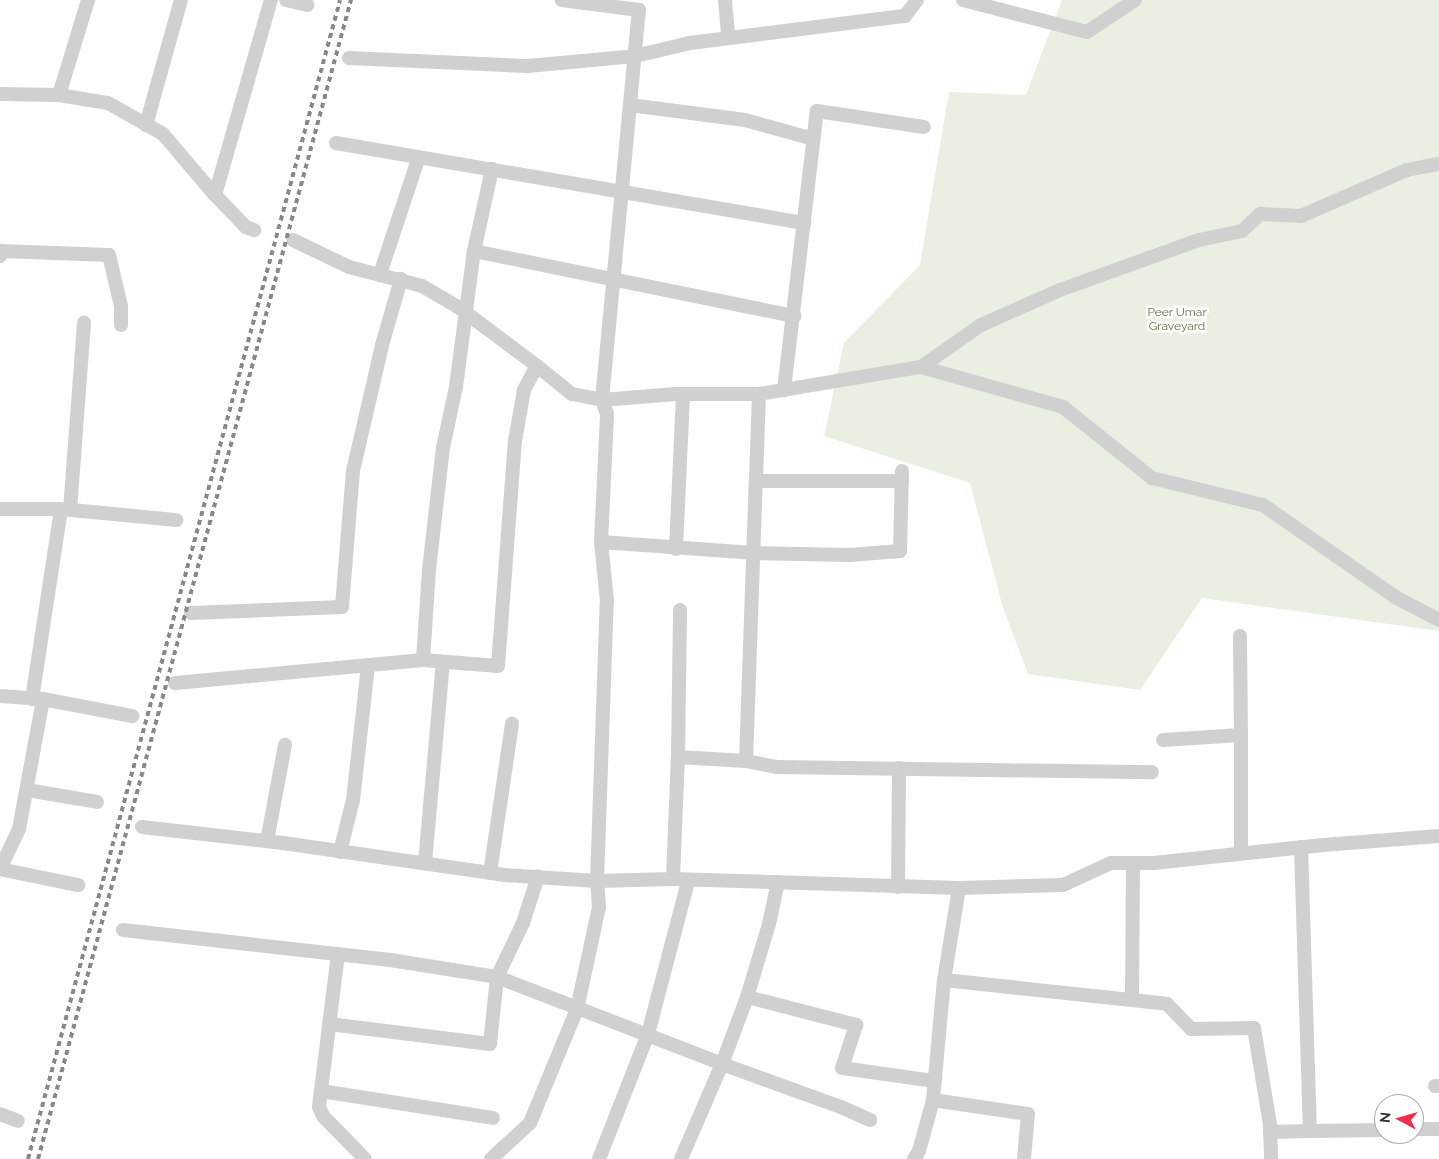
<!DOCTYPE html>
<html>
<head>
<meta charset="utf-8">
<style>
  body { margin:0 }
  #map { position:relative; width:1439px; height:1159px; overflow:hidden; background:#fff; font-family:Raleway,sans-serif }
  div>[style] { position:absolute }
  [style*='--x'] { left:calc(var(--x)*1px); top:calc(var(--y)*1px); width:calc(var(--w)*1px); rotate:calc(var(--a)*1deg) }
  .green>* { inset:0; background:#eaf0e1 }
  .minor>* { height:14px; margin:-7px; padding:0 7px; transform-origin:7px; border-radius:7px; background:#d0d0d0 }
  .rail>* { height:4px; margin-top:-2px; transform-origin:0; background:repeating-linear-gradient(90deg,#888 0 5px,transparent 0 9px) }
  span { translate:-50% -50%; white-space:nowrap; text-align:center; line-height:1.15; -webkit-text-stroke:5px #fff; paint-order:stroke }
  .park-label { font-size:12px; color:#59733c }
  .north { position:absolute; left:1374px; top:1094px; width:50px; height:50px; box-sizing:border-box; background:#fff; border:1px solid #adadad; border-radius:50%; rotate:276deg; font-size:14px; font-weight:700; line-height:20px; text-align:center; color:#333 }
  .north::after { content:''; display:block; margin:auto; width:18px; height:22px; background:#f02e49; clip-path:polygon(50% 0,100% 100%,50% 72%,0 100%) }
</style>
</head>
<body>
<div id="map">
  <div class="green">
    <div style="clip-path:polygon(1062px 0,1439px 0,1439px 631px,1202px 598px,1140px 690px,1028px 674px,1003px 608px,970px 483px,824px 436px,844px 343px,920px 265px,949px 92px,1026px 95px)"></div>
  </div>
  <div class="minor">
    <div style="--x:286;--y:0;--w:22;--a:13"></div>
    <div style="--x:725;--y:0;--w:38;--a:85"></div>
    <div style="--x:963;--y:0;--w:128;--a:14.5"></div>
    <div style="--x:1087;--y:32;--w:58;--a:-33.7"></div>
    <div style="--x:349;--y:58;--w:179;--a:2.6"></div>
    <div style="--x:528;--y:66;--w:107;--a:-5.3"></div>
    <div style="--x:635;--y:56;--w:57;--a:-13.3"></div>
    <div style="--x:690;--y:43;--w:217;--a:-7.2"></div>
    <div style="--x:905;--y:16;--w:20;--a:-53"></div>
    <div style="--x:0;--y:94;--w:59;--a:1"></div>
    <div style="--x:59;--y:95;--w:50;--a:9.3"></div>
    <div style="--x:108;--y:103;--w:63;--a:29.4"></div>
    <div style="--x:163;--y:134;--w:80;--a:49.6"></div>
    <div style="--x:215;--y:195;--w:45;--a:45.9"></div>
    <div style="--x:246;--y:227;--w:9;--a:21"></div>
    <div style="--x:59;--y:95;--w:99;--a:-73"></div>
    <div style="--x:630;--y:105;--w:116;--a:7.4"></div>
    <div style="--x:745;--y:120;--w:71;--a:15.6"></div>
    <div style="--x:146;--y:125;--w:130;--a:-74.4"></div>
    <div style="--x:336;--y:143;--w:475;--a:9.7"></div>
    <div style="--x:215;--y:195;--w:203;--a:-74"></div>
    <div style="--x:474;--y:251;--w:84;--a:-77.6"></div>
    <div style="--x:0;--y:256;--w:5;--a:-79"></div>
    <div style="--x:1;--y:251;--w:108;--a:2.1"></div>
    <div style="--x:109;--y:255;--w:52;--a:76.8"></div>
    <div style="--x:121;--y:306;--w:19;--a:90"></div>
    <div style="--x:380;--y:274;--w:123;--a:-71.6"></div>
    <div style="--x:537;--y:366;--w:45;--a:38.7"></div>
    <div style="--x:572;--y:394;--w:31;--a:11"></div>
    <div style="--x:602;--y:400;--w:74;--a:-4.6"></div>
    <div style="--x:676;--y:394;--w:83;--a:0"></div>
    <div style="--x:759;--y:394;--w:87;--a:92"></div>
    <div style="--x:756;--y:481;--w:146;--a:0"></div>
    <div style="--x:921;--y:367;--w:148;--a:15.7"></div>
    <div style="--x:1063;--y:407;--w:114;--a:38.6"></div>
    <div style="--x:1152;--y:478;--w:114;--a:13.7"></div>
    <div style="--x:1263;--y:505;--w:163;--a:34.8"></div>
    <div style="--x:1397;--y:598;--w:47;--a:27.6"></div>
    <div style="--x:784;--y:390;--w:281;--a:-83.3"></div>
    <div style="--x:817;--y:111;--w:108;--a:8.5"></div>
    <div style="--x:759;--y:394;--w:164;--a:-9.5"></div>
    <div style="--x:921;--y:367;--w:73;--a:-35"></div>
    <div style="--x:981;--y:325;--w:86;--a:-23.9"></div>
    <div style="--x:1060;--y:290;--w:148;--a:-19.8"></div>
    <div style="--x:1199;--y:240;--w:44;--a:-11.8"></div>
    <div style="--x:1242;--y:231;--w:25;--a:-43"></div>
    <div style="--x:1260;--y:214;--w:41;--a:2.8"></div>
    <div style="--x:1301;--y:216;--w:116;--a:-23.5"></div>
    <div style="--x:1407;--y:170;--w:33;--a:-11"></div>
    <div style="--x:0;--y:509;--w:61;--a:0"></div>
    <div style="--x:70;--y:510;--w:188;--a:-85.7"></div>
    <div style="--x:601;--y:542;--w:152;--a:4.1"></div>
    <div style="--x:753;--y:553;--w:97;--a:1.2"></div>
    <div style="--x:850;--y:555;--w:50;--a:-4.6"></div>
    <div style="--x:900;--y:551;--w:80;--a:-88.6"></div>
    <div style="--x:676;--y:549;--w:155;--a:-87.4"></div>
    <div style="--x:191;--y:613;--w:151;--a:-2.3"></div>
    <div style="--x:342;--y:607;--w:136;--a:-85.4"></div>
    <div style="--x:353;--y:471;--w:129;--a:-77"></div>
    <div style="--x:382;--y:345;--w:69;--a:-73.9"></div>
    <div style="--x:423;--y:660;--w:90;--a:-86.2"></div>
    <div style="--x:429;--y:570;--w:123;--a:-83.5"></div>
    <div style="--x:443;--y:448;--w:62;--a:-78"></div>
    <div style="--x:456;--y:387;--w:137;--a:-82.5"></div>
    <div style="--x:474;--y:251;--w:327;--a:11.5"></div>
    <div style="--x:175;--y:683;--w:249;--a:-5.3"></div>
    <div style="--x:423;--y:660;--w:75;--a:4.6"></div>
    <div style="--x:498;--y:666;--w:226;--a:-85.7"></div>
    <div style="--x:515;--y:441;--w:52;--a:-80"></div>
    <div style="--x:524;--y:390;--w:27;--a:-62"></div>
    <div style="--x:537;--y:366;--w:99;--a:-143.2"></div>
    <div style="--x:458;--y:307;--w:42;--a:-149.7"></div>
    <div style="--x:422;--y:286;--w:75;--a:-165.4"></div>
    <div style="--x:349;--y:267;--w:62;--a:-154.3"></div>
    <div style="--x:0;--y:696;--w:43;--a:4"></div>
    <div style="--x:43;--y:699;--w:91;--a:10.8"></div>
    <div style="--x:32;--y:699;--w:192;--a:-81.3"></div>
    <div style="--x:61;--y:509;--w:116;--a:5.5"></div>
    <div style="--x:1163;--y:740;--w:78;--a:-3.7"></div>
    <div style="--x:1241;--y:735;--w:99;--a:-90.6"></div>
    <div style="--x:678;--y:757;--w:68;--a:3.4"></div>
    <div style="--x:746;--y:761;--w:31;--a:11"></div>
    <div style="--x:776;--y:767;--w:376;--a:0.8"></div>
    <div style="--x:746;--y:761;--w:280;--a:-88"></div>
    <div style="--x:27;--y:790;--w:71;--a:9.7"></div>
    <div style="--x:142;--y:827;--w:142;--a:6.5"></div>
    <div style="--x:283;--y:843;--w:223;--a:8.2"></div>
    <div style="--x:504;--y:875;--w:93;--a:3.7"></div>
    <div style="--x:597;--y:881;--w:76;--a:-1.5"></div>
    <div style="--x:673;--y:879;--w:286;--a:1.8"></div>
    <div style="--x:959;--y:888;--w:104;--a:-1.7"></div>
    <div style="--x:1063;--y:885;--w:53;--a:-24.6"></div>
    <div style="--x:1111;--y:863;--w:43;--a:0"></div>
    <div style="--x:1154;--y:863;--w:170;--a:-6.1"></div>
    <div style="--x:1323;--y:845;--w:116;--a:-4.4"></div>
    <div style="--x:267;--y:841;--w:98;--a:-79.4"></div>
    <div style="--x:1301;--y:847;--w:284;--a:88.2"></div>
    <div style="--x:1310;--y:1131;--w:74;--a:-0.8"></div>
    <div style="--x:340;--y:852;--w:54;--a:-76"></div>
    <div style="--x:353;--y:800;--w:135;--a:-83.6"></div>
    <div style="--x:1241;--y:853;--w:118;--a:-90"></div>
    <div style="--x:425;--y:863;--w:202;--a:-84.9"></div>
    <div style="--x:0;--y:869;--w:44;--a:-64.6"></div>
    <div style="--x:19;--y:829;--w:132;--a:-79.5"></div>
    <div style="--x:0;--y:869;--w:80;--a:11.6"></div>
    <div style="--x:490;--y:873;--w:151;--a:-81.6"></div>
    <div style="--x:673;--y:879;--w:122;--a:-87.7"></div>
    <div style="--x:678;--y:757;--w:147;--a:-89.2"></div>
    <div style="--x:898;--y:887;--w:119;--a:-89.5"></div>
    <div style="--x:123;--y:930;--w:269;--a:6.4"></div>
    <div style="--x:390;--y:960;--w:108;--a:9"></div>
    <div style="--x:497;--y:977;--w:241;--a:21.1"></div>
    <div style="--x:722;--y:1064;--w:127;--a:19.9"></div>
    <div style="--x:841;--y:1107;--w:32;--a:24"></div>
    <div style="--x:338;--y:954;--w:154;--a:97.1"></div>
    <div style="--x:319;--y:1107;--w:10;--a:66"></div>
    <div style="--x:323;--y:1116;--w:60;--a:45.7"></div>
    <div style="--x:944;--y:980;--w:224;--a:6.1"></div>
    <div style="--x:1167;--y:1004;--w:35;--a:46"></div>
    <div style="--x:1191;--y:1029;--w:63;--a:-0.9"></div>
    <div style="--x:1254;--y:1028;--w:98;--a:80.6"></div>
    <div style="--x:1270;--y:1125;--w:34;--a:88"></div>
    <div style="--x:747;--y:997;--w:113;--a:14.4"></div>
    <div style="--x:856;--y:1025;--w:45;--a:108"></div>
    <div style="--x:842;--y:1068;--w:94;--a:8"></div>
    <div style="--x:1132;--y:1000;--w:137;--a:-89.6"></div>
    <div style="--x:329;--y:1024;--w:162;--a:7.1"></div>
    <div style="--x:490;--y:1044;--w:67;--a:-84"></div>
    <div style="--x:497;--y:977;--w:60;--a:-64.3"></div>
    <div style="--x:523;--y:923;--w:49;--a:-72.3"></div>
    <div style="--x:1435;--y:1086;--w:4;--a:0"></div>
    <div style="--x:321;--y:1091;--w:174;--a:8.9"></div>
    <div style="--x:933;--y:1100;--w:96;--a:8.4"></div>
    <div style="--x:1028;--y:1114;--w:45;--a:95.1"></div>
    <div style="--x:0;--y:1114;--w:19;--a:21"></div>
    <div style="--x:1414;--y:1129;--w:25;--a:0"></div>
    <div style="--x:1270;--y:1132;--w:40;--a:-1.4"></div>
    <div style="--x:491;--y:1159;--w:53;--a:-42.7"></div>
    <div style="--x:530;--y:1123;--w:123;--a:-67.6"></div>
    <div style="--x:577;--y:1009;--w:104;--a:-77.8"></div>
    <div style="--x:599;--y:907;--w:26;--a:-94"></div>
    <div style="--x:597;--y:881;--w:280;--a:-88"></div>
    <div style="--x:607;--y:601;--w:59;--a:-95.8"></div>
    <div style="--x:601;--y:542;--w:128;--a:-87.3"></div>
    <div style="--x:607;--y:414;--w:15;--a:-110"></div>
    <div style="--x:602;--y:400;--w:392;--a:-84.6"></div>
    <div style="--x:639;--y:10;--w:78;--a:-172.6"></div>
    <div style="--x:599;--y:1159;--w:134;--a:-68.6"></div>
    <div style="--x:648;--y:1034;--w:158;--a:-75.3"></div>
    <div style="--x:681;--y:1159;--w:103;--a:-66.7"></div>
    <div style="--x:722;--y:1064;--w:72;--a:-69.5"></div>
    <div style="--x:747;--y:997;--w:76;--a:-73.2"></div>
    <div style="--x:769;--y:924;--w:43;--a:-77.9"></div>
    <div style="--x:914;--y:1159;--w:9;--a:-58"></div>
    <div style="--x:919;--y:1151;--w:53;--a:-74.6"></div>
    <div style="--x:933;--y:1100;--w:121;--a:-84.8"></div>
    <div style="--x:944;--y:980;--w:93;--a:-80.7"></div>
  </div>
  <div class="rail">
    <div style="--x:28;--y:1159;--w:1200;--a:-74.93"></div>
    <div style="--x:38;--y:1159;--w:1201;--a:-74.89"></div>
  </div>
  <div class="park-label">
    <span style="left:1177px;top:320px">Peer Umar<br>Graveyard</span>
  </div>
  <div class="north">N</div>
</div>
</body>
</html>
